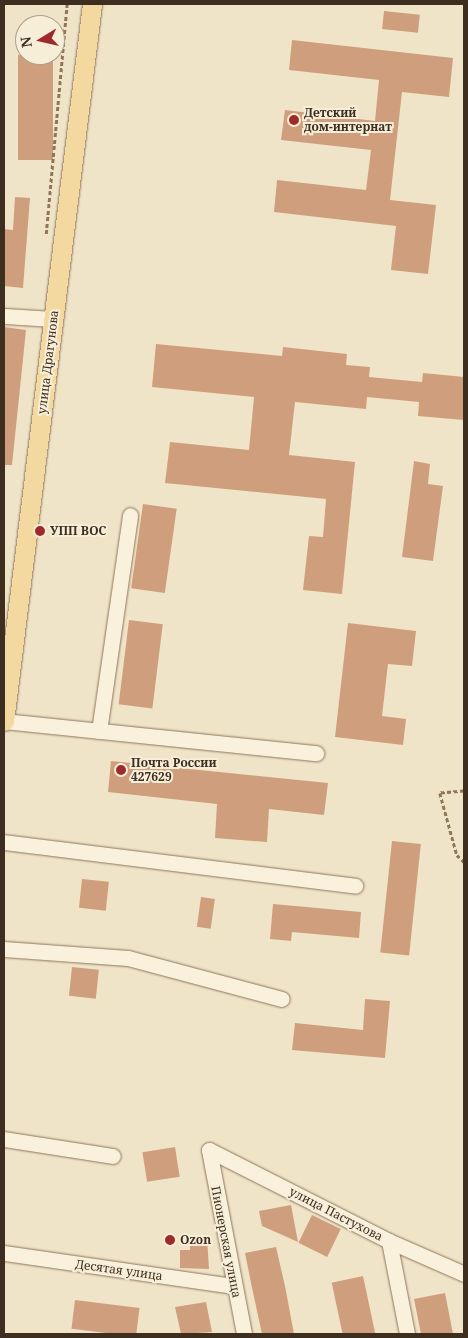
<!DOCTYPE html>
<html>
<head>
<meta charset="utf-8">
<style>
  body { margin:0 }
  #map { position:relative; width:468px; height:1338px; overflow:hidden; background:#f0e4c8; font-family:"Noto Serif",serif }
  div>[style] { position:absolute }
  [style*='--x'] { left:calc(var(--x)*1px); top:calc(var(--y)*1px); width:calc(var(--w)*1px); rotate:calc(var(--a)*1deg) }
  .building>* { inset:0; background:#cf9f7d; transform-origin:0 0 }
  .path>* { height:2.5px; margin-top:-1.25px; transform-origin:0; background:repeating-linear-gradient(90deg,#8d765c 0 4px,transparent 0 6.5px) }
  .roads { filter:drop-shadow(0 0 1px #8d765c) drop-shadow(0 0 1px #8d765c) }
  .minor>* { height:15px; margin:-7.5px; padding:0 7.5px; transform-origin:7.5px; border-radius:7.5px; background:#faf1dc }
  .major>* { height:19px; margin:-9.5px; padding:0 9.5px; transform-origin:9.5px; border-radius:9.5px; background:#f3d9a0 }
  .dots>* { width:14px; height:14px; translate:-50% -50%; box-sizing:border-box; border:2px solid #f7eed8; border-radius:50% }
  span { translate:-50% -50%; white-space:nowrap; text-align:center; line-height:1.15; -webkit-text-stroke:4px #f7eed8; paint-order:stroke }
  .poi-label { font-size:12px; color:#3d2e20; font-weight:700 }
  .left { translate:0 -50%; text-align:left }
  .street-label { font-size:12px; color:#3d2e20 }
  .frame { position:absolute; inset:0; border:5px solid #3d2e20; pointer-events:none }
  .north { position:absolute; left:15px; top:15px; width:50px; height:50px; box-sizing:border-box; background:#f7eed8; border:1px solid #ada18e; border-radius:50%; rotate:261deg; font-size:14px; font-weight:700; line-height:20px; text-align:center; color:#3d2e20 }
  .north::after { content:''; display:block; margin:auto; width:18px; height:22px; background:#9e2a2b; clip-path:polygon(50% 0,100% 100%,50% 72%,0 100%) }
</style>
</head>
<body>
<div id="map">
  <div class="building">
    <div style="left:384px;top:11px;width:36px;height:18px;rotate:6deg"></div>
    <div style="clip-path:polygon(292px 40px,453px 58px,449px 97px,402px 92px,390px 200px,436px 205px,428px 274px,391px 270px,396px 226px,274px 212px,277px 180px,366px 190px,371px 150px,281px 140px,285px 110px,375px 121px,379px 80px,289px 70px)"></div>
    <div style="left:18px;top:55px;width:35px;height:105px"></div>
    <div style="clip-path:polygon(15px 197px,30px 198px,23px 288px,4px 286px,4px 229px,13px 230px)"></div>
    <div style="clip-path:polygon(4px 327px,26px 330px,12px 465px,4px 465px)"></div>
    <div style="clip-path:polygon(156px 344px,282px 356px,283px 347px,347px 354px,346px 365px,370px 367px,369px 377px,422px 382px,423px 373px,464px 377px,464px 420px,418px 416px,419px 402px,367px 397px,366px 409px,295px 402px,289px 455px,355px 462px,342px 594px,303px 590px,309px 536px,323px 537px,326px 499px,165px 483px,170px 442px,249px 450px,254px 397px,152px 387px)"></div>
    <div style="clip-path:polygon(414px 461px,430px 464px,428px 484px,443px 486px,433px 561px,402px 557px)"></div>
    <div style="left:143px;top:504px;width:34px;height:85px;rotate:8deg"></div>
    <div style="left:129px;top:620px;width:34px;height:85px;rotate:7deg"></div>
    <div style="clip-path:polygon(348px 623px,416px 631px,412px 666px,388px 664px,382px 716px,406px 719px,403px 745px,335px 737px)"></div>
    <div style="clip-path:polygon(111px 761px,328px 783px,324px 815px,269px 809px,267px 842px,215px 838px,217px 804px,108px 792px)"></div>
    <div style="left:392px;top:841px;width:29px;height:112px;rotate:6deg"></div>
    <div style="left:82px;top:879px;width:27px;height:29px;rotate:6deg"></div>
    <div style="left:201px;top:897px;width:14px;height:30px;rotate:8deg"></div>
    <div style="clip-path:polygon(273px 904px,361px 912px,359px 938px,292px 932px,291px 941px,270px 939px)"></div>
    <div style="left:72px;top:967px;width:27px;height:29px;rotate:6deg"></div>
    <div style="clip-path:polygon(365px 999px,390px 1001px,385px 1058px,292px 1050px,295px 1023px,363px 1030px)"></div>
    <div style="left:175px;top:1147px;width:30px;height:33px;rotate:81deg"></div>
    <div style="clip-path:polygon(291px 1205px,298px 1242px,262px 1226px,259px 1211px)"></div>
    <div style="left:312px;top:1215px;width:32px;height:31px;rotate:26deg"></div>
    <div style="clip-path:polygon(190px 1237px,207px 1237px,209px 1269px,180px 1268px,180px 1250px,190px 1250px)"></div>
    <div style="clip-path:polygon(276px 1247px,285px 1286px,294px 1334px,262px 1334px,251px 1283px,245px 1253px)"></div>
    <div style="left:363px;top:1276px;width:59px;height:32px;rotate:78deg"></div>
    <div style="clip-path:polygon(445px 1293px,453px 1334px,421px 1334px,414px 1299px)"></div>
    <div style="left:75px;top:1300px;width:65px;height:29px;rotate:7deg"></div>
    <div style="clip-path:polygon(206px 1302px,212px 1332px,181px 1334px,175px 1307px)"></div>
  </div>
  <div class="path">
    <div style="--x:46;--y:234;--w:231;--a:-84.8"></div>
    <div style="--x:464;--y:791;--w:24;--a:175"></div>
    <div style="--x:440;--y:793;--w:64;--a:74.7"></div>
    <div style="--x:457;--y:855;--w:10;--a:45"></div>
  </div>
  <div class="roads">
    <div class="minor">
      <div style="--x:4;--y:316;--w:50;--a:3.4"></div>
      <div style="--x:4;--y:721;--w:314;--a:5.9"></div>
      <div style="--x:99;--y:731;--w:218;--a:-81.8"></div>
      <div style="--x:4;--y:842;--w:354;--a:7.1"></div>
      <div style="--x:4;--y:949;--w:124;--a:4.2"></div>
      <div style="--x:128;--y:958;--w:159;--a:14.9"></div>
      <div style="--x:4;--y:1139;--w:110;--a:8.9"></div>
      <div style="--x:209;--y:1150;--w:202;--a:26.8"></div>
      <div style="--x:389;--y:1241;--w:82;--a:23.7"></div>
      <div style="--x:209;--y:1150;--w:187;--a:79.2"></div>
      <div style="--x:389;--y:1241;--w:95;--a:79"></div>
      <div style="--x:4;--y:1253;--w:232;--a:8.2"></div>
    </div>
    <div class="major">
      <div style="--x:4;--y:721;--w:722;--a:-83"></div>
    </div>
  </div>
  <div class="dots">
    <div style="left:294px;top:120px;background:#9e2a2b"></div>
    <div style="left:40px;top:531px;background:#9e2a2b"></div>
    <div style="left:121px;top:770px;background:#9e2a2b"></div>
    <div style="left:170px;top:1240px;background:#9e2a2b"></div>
  </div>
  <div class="poi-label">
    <span class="left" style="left:304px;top:120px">Детский<br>дом-интернат</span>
    <span class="left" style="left:50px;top:531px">УПП ВОС</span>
    <span class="left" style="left:131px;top:770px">Почта России<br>427629</span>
    <span class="left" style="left:180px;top:1240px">Ozon</span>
  </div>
  <div class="street-label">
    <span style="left:48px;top:362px;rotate:-83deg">улица Драгунова</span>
    <span style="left:336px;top:1214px;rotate:27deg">улица Пастухова</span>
    <span style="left:226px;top:1242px;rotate:79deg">Пионерская улица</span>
    <span style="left:119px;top:1270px;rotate:8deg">Десятая улица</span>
  </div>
  <div class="frame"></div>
  <div class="north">N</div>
</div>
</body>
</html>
